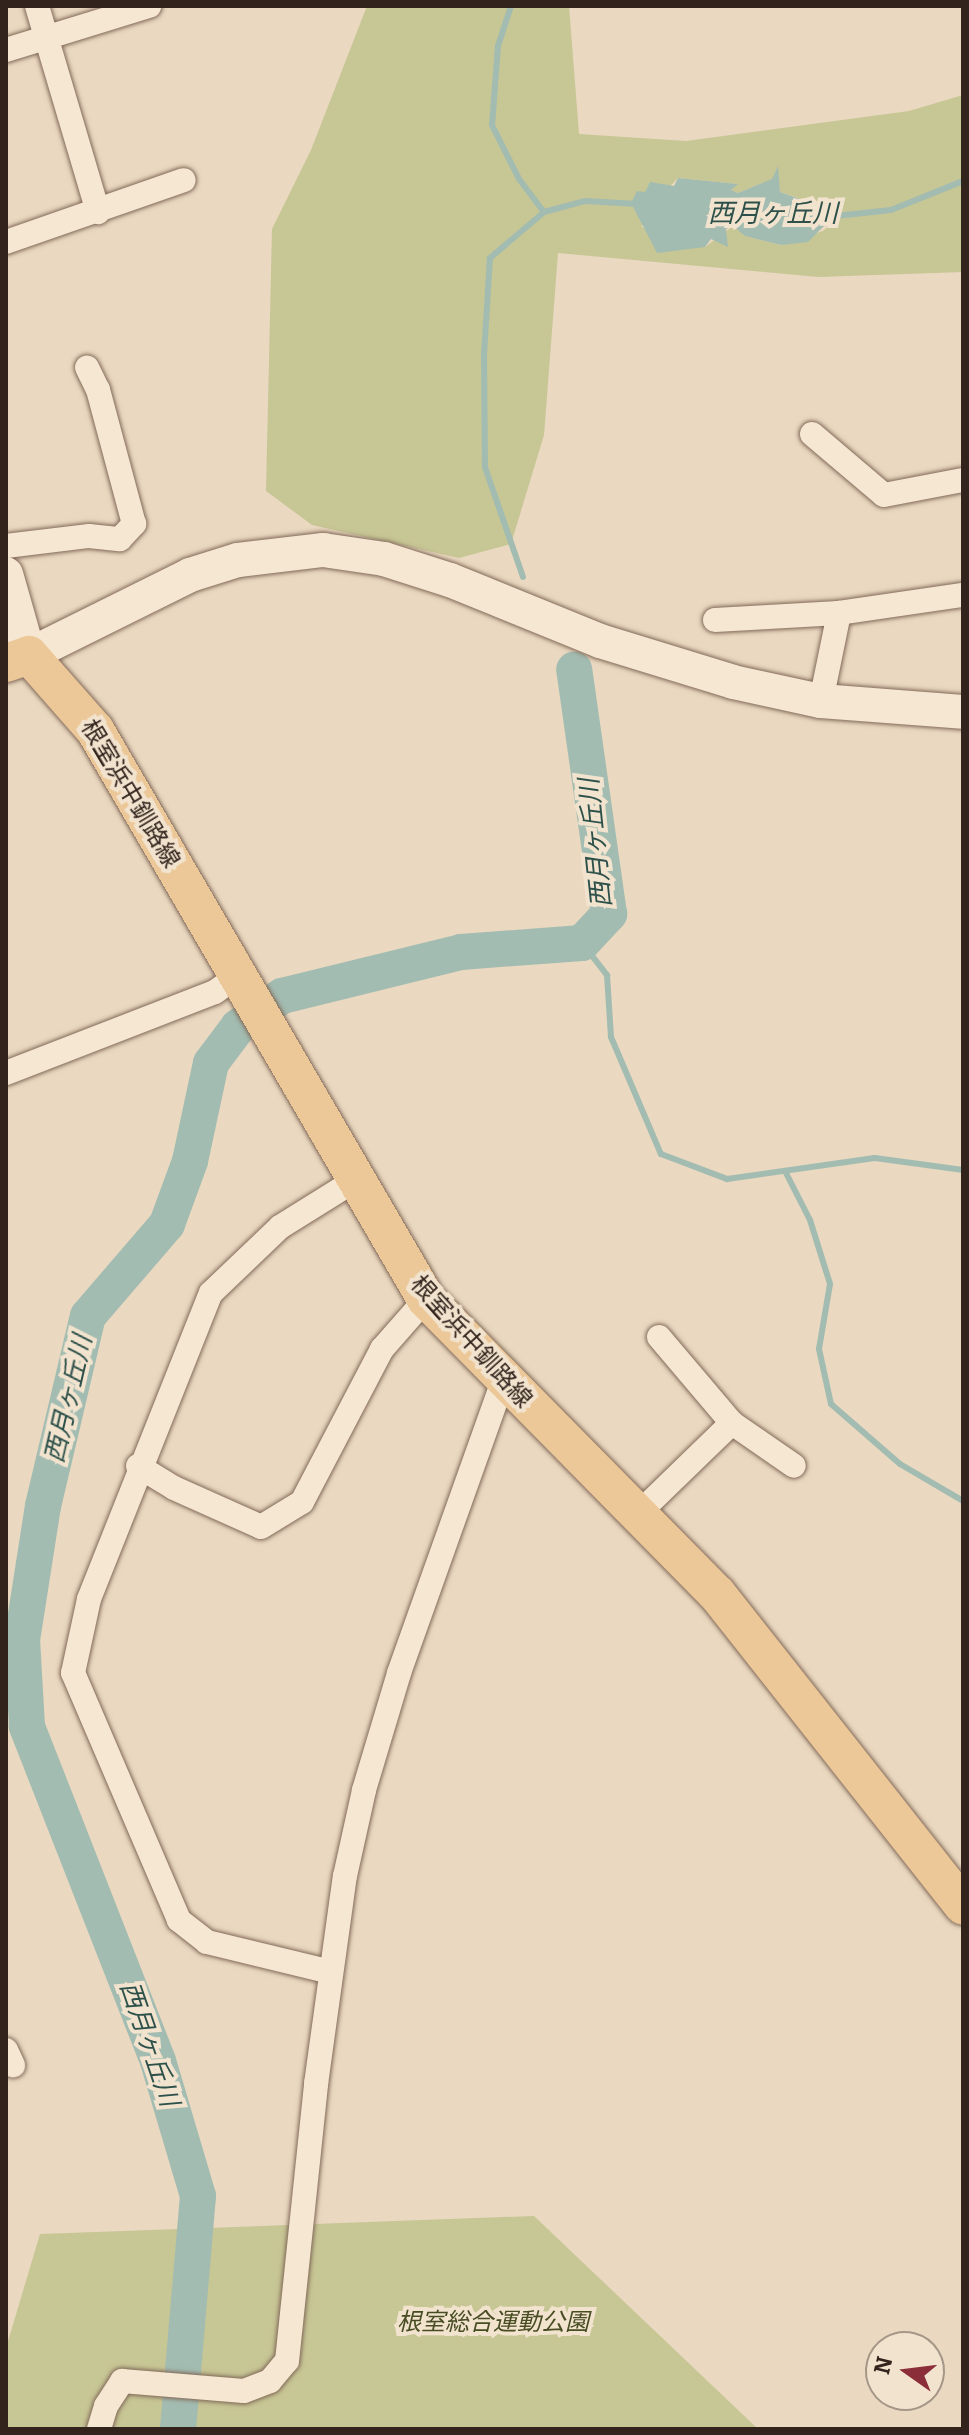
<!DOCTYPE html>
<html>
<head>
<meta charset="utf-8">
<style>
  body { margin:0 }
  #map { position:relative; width:969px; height:2435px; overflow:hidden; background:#ead8c0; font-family:Bitter,"Noto Sans JP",serif }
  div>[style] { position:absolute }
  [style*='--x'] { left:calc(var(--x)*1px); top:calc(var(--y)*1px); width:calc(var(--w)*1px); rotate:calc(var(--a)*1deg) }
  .green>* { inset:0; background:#c7c695 }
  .water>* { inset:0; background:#a2bcb1 }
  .stream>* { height:6px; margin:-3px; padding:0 3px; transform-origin:3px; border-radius:3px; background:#a2bcb1 }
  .river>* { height:36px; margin:-18px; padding:0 18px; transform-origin:18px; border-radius:18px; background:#a2bcb1 }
  .roads { filter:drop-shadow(0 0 2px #826a59) drop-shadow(0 0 2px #826a59) }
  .street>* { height:24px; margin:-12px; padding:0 12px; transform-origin:12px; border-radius:12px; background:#f6e7d2 }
  .secondary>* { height:34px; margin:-17px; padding:0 17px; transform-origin:17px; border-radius:17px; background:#f6e7d2 }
  .primary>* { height:38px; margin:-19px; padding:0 19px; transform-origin:19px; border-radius:19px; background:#ecc899 }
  span { translate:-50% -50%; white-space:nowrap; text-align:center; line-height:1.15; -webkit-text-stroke:8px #f2e3ce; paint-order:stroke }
  .street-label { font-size:24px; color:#32241d }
  .park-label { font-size:24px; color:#484d24; font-style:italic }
  .water-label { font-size:26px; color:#2d514a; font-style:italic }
  .frame { position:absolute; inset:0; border:8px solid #32241d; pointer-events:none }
  .north { position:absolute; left:865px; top:2331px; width:80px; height:80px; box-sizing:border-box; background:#f2e3ce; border:2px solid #a59787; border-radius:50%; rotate:284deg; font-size:22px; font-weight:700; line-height:32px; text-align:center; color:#32241d }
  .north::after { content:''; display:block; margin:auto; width:28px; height:36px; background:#8c2d3a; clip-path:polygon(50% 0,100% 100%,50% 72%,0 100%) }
</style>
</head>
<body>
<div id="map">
  <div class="green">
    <div style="clip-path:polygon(evenodd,367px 6px,569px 6px,579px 134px,686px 141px,909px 111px,963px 95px,963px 272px,818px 277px,558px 253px,544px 435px,511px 544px,459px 558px,312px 525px,266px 491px,272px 229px,311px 150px,367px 6px,777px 168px,780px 192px,843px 214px,823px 231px,781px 245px,746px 236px,733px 226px,705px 247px,693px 247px,642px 227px,642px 216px,678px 178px,737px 184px,731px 190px,738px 193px,773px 179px,777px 168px)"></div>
    <div style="clip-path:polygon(534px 2216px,758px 2429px,6px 2429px,6px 2348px,40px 2234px)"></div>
  </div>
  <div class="water">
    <div style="clip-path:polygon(778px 166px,780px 192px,844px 215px,829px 221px,808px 242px,781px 245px,745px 236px,733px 226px,726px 229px,728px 247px,711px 239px,705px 247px,657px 253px,631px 203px,637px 191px,645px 192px,650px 182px,674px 186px,678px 178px,738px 184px,731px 190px,738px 193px,772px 179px)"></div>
  </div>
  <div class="stream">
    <div style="--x:511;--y:6;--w:42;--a:108"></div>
    <div style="--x:498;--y:46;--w:79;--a:94.3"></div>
    <div style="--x:492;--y:125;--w:60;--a:63.4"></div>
    <div style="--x:519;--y:179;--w:41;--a:52.9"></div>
    <div style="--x:836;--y:216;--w:55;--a:-6.2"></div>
    <div style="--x:891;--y:210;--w:78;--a:-21.9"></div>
    <div style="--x:523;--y:577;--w:116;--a:-109.1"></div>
    <div style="--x:485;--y:467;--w:112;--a:-90.5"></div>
    <div style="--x:484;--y:355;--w:97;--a:-86.5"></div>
    <div style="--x:490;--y:258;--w:71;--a:-40.4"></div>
    <div style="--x:544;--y:212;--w:42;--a:-15"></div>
    <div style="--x:585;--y:201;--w:53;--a:3.2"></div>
    <div style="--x:582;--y:943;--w:41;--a:52"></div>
    <div style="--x:607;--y:975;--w:62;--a:86.3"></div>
    <div style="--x:611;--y:1037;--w:127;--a:66.9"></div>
    <div style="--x:661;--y:1154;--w:71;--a:20.7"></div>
    <div style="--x:727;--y:1179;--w:149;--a:-8.1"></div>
    <div style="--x:875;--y:1158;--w:89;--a:7.8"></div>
    <div style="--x:785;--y:1171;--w:55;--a:63"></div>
    <div style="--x:810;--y:1220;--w:67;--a:72.6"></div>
    <div style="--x:830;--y:1284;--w:66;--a:99.6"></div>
    <div style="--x:819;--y:1349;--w:56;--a:77.7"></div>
    <div style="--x:831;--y:1404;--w:91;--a:41"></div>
    <div style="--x:900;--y:1464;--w:73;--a:30.4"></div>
  </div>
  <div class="river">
    <div style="--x:178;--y:2429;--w:234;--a:-85.1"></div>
    <div style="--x:198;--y:2196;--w:141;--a:-106.5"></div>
    <div style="--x:158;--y:2061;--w:360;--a:-111.4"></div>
    <div style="--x:27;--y:1726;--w:86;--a:-93.3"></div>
    <div style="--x:22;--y:1640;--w:136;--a:-81.1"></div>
    <div style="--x:43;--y:1506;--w:195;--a:-76.7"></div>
    <div style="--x:88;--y:1316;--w:121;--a:-49.3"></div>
    <div style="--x:167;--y:1224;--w:67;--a:-69.9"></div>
    <div style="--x:190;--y:1161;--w:100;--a:-77.9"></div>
    <div style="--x:211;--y:1063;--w:45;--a:-53.1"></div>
    <div style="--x:238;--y:1027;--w:54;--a:-35.2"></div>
    <div style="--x:282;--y:996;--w:184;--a:-13.8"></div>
    <div style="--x:461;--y:952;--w:121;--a:-4.3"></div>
    <div style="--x:582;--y:943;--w:40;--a:-47"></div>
    <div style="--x:609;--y:914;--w:247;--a:-98.1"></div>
  </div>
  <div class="roads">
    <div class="street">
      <div style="--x:37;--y:6;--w:215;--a:73.5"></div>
      <div style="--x:6;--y:50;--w:150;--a:-17.1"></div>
      <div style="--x:6;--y:242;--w:188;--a:-19.2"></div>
      <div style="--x:812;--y:434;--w:94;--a:40.3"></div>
      <div style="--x:884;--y:495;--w:80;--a:-10.8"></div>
      <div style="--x:6;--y:546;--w:84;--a:-6.9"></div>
      <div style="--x:89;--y:536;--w:31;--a:6"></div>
      <div style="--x:120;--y:539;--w:21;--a:-47"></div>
      <div style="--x:134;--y:524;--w:139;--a:-105"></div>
      <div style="--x:98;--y:390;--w:25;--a:-116"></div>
      <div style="--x:715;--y:620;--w:124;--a:-3.2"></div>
      <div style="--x:821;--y:701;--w:90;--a:-78.4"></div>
      <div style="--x:839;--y:613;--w:125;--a:-8.3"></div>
      <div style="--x:6;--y:1073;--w:224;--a:-21.2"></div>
      <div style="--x:215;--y:992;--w:29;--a:-36"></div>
      <div style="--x:659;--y:1337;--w:113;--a:49.7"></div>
      <div style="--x:732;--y:1423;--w:75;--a:34.7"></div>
      <div style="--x:138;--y:1466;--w:42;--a:31.4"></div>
      <div style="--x:174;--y:1488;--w:95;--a:24.1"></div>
      <div style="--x:261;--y:1527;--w:48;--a:-31.4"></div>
      <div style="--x:302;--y:1502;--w:173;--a:-62.4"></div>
      <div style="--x:382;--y:1349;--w:67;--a:-48.7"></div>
      <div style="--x:640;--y:1512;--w:128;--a:-44.1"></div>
      <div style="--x:331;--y:1972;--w:128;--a:-166.4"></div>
      <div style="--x:207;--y:1942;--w:36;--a:-142"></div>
      <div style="--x:179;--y:1920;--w:269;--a:-113.2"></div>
      <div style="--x:73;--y:1673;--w:76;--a:-77.8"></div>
      <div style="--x:89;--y:1599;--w:329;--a:-68.3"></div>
      <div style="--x:211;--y:1293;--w:95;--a:-43.7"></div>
      <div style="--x:280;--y:1227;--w:87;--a:-31.9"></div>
      <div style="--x:6;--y:2050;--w:17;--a:65"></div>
      <div style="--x:99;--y:2429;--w:24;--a:-73"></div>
      <div style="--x:106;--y:2406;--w:30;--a:-57"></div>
      <div style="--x:122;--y:2381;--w:122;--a:4.7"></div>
      <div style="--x:244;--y:2391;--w:28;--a:-21"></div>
      <div style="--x:270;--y:2381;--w:26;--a:-50"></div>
      <div style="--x:287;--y:2361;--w:279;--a:-84"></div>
      <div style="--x:316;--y:2084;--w:210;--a:-82.1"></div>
      <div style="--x:345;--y:1876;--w:88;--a:-77.5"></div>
      <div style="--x:364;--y:1790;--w:122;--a:-73.3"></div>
      <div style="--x:399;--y:1673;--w:310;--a:-70.4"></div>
    </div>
    <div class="secondary">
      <div style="--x:6;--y:574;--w:84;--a:74.1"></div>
      <div style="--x:29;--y:655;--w:180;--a:-26.4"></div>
      <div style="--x:190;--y:575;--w:50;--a:-17.4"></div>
      <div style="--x:238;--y:560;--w:86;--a:-6.7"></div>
      <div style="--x:323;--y:550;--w:62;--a:8.4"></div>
      <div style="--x:384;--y:559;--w:69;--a:17.7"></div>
      <div style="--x:450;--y:580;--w:162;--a:22.1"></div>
      <div style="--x:600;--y:641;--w:139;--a:17.1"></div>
      <div style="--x:733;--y:682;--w:90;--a:12.2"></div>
      <div style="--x:821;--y:701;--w:142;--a:4.4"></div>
    </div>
    <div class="primary">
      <div style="--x:6;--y:663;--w:24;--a:-19"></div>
      <div style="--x:29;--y:655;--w:100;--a:48.7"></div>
      <div style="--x:95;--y:730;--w:658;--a:59.81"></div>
      <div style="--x:426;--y:1299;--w:414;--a:45.4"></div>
      <div style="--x:717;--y:1594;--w:397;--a:51.7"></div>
    </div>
  </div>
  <div class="street-label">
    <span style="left:130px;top:794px;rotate:59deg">根室浜中釧路線</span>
    <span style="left:471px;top:1342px;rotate:48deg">根室浜中釧路線</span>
  </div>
  <div class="park-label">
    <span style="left:493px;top:2323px">根室総合運動公園</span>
  </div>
  <div class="water-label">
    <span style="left:773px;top:214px">西月ヶ丘川</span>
    <span style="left:596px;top:843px;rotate:-96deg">西月ヶ丘川</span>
    <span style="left:69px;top:1399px;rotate:-77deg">西月ヶ丘川</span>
    <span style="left:149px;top:2044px;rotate:71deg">西月ヶ丘川</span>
  </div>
  <div class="frame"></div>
  <div class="north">N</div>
</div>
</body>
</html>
